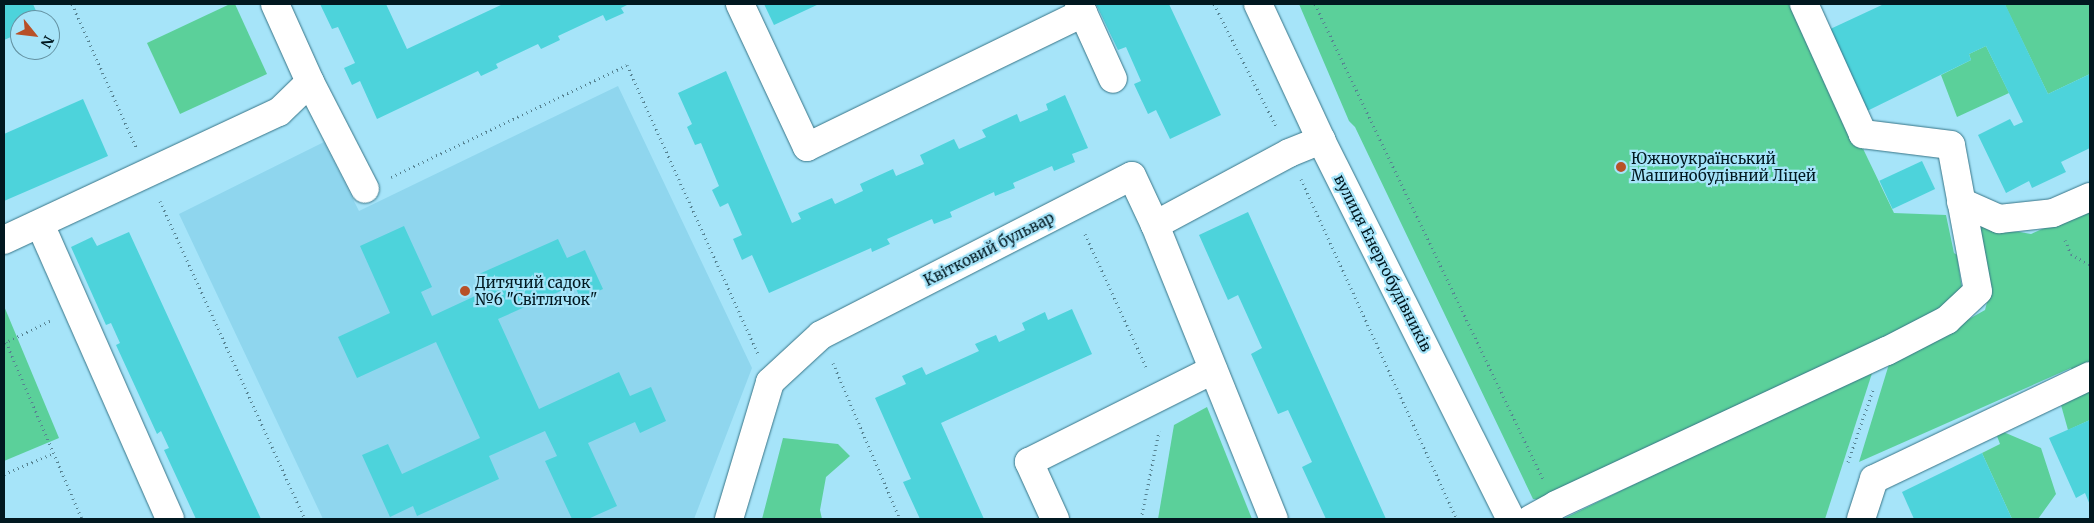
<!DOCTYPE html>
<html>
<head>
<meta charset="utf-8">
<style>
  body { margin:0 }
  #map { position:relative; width:2094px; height:523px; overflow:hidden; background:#a6e4f9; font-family:Merriweather,serif }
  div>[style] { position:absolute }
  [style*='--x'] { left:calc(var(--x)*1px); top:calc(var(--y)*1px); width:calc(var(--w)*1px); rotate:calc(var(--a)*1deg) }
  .built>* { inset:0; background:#8fd6ee }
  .green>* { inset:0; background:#5bd09a }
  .building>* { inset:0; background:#4dd3db; transform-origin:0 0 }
  .path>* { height:3px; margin-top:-1.5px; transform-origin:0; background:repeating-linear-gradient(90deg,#578392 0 1px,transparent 0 5px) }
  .roads { filter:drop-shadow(0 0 1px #377487) drop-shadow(0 0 1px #377487) }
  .minor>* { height:28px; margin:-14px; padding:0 14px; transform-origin:14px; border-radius:14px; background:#fff }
  .dots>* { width:14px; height:14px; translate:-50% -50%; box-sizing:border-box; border:2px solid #a6e4f9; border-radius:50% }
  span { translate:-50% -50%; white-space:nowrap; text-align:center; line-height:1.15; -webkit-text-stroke:4.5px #a6e4f9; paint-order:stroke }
  .poi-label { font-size:15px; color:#011820 }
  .left { translate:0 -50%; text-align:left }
  .street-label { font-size:15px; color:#011820 }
  .frame { position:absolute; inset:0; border:5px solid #011820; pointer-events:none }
  .north { position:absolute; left:10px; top:10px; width:50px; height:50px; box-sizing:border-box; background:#a6e4f9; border:1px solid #6492a2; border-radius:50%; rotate:119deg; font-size:14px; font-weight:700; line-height:20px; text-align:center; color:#011820 }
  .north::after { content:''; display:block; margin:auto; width:18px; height:22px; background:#b85128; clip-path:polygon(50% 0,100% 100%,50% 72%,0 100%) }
</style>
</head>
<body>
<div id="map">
  <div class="built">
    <div style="clip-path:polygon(618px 86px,752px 368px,694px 519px,323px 519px,179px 214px,324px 142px,359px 211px)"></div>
  </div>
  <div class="green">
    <div style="clip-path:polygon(230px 4px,235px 4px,267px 74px,180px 114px,147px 43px)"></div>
    <div style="clip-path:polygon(1299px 4px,1797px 4px,1801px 20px,1894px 213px,1946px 215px,1954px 253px,1957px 255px,1963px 296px,1901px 339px,1547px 501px,1533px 499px,1355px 127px,1349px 121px)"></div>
    <div style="clip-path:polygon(2090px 4px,2090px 74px,2048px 94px,2005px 5px)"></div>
    <div style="clip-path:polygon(1986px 46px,2009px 93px,1957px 117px,1941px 75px,1971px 60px,1969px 54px)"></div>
    <div style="clip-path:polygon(2090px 208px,2090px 420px,2068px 430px,2061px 405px,2075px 377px,2071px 368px,1859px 462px,1889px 364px,1985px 310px,1991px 287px,1980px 225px,2031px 234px)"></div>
    <div style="clip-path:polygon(4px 306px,59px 438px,4px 461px)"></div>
    <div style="clip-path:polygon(1874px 367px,1825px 519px,1563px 519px)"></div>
    <div style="clip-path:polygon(1207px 407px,1252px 519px,1158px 519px,1174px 425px)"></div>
    <div style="clip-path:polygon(1994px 428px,2041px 448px,2056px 494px,2038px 519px,2012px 519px,1982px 453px,2000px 444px)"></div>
    <div style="clip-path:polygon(783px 438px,838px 444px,850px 456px,826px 477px,820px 510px,822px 519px,762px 519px)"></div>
  </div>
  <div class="building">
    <div style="clip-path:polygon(4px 4px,33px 4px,40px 20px,20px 20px,20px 33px,4px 40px)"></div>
    <div style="clip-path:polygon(320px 4px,386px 4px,407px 49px,503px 4px,629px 4px,621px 8px,624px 13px,606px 21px,603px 15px,558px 36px,560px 40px,541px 49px,538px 44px,496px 64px,498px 68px,481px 76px,478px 71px,377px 119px,360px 81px,352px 85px,344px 68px,355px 63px,338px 27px,332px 29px)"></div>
    <div style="clip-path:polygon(764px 4px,819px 4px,774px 25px)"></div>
    <div style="clip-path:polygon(1096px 4px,1169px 4px,1221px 115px,1170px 139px,1156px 110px,1148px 114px,1134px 84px,1141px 81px,1126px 47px,1118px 50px)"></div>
    <div style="clip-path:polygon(1884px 4px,2005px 4px,2048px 94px,2090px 74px,2090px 148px,2061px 162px,2066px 172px,2032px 188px,2029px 181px,2006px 193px,1978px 135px,2010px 119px,2014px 126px,2023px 122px,1986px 46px,1969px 54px,1971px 60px,1865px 112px,1826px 31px)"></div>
    <div style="clip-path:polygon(726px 71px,792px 223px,801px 219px,798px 213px,832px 198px,835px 204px,863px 191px,860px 184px,893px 169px,896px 176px,924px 164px,920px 155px,954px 139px,959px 149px,986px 137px,982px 130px,1017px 114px,1020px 122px,1048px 110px,1046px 104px,1065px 95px,1088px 148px,1072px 154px,1075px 162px,1054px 171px,1052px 166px,1013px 183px,1015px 188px,995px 196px,994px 192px,950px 212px,952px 217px,934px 224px,932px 219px,887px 239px,890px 244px,872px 252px,871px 248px,769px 293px,752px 255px,742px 260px,733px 239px,742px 235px,728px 203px,720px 207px,712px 190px,719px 186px,701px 143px,695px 145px,687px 127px,692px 124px,678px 93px)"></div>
    <div style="clip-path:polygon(83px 99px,108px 156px,4px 201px,4px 134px)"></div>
    <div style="left:1922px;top:161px;width:31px;height:47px;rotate:65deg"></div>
    <div style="clip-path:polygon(1248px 212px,1386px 519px,1326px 519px,1302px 467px,1312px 462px,1288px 410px,1278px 414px,1251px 354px,1262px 348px,1238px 295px,1228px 300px,1199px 235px)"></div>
    <div style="clip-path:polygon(404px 226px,432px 287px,421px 292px,432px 316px,486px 291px,479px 274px,558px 239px,567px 258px,585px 250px,603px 289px,581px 299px,574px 285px,498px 319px,539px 409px,619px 372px,630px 396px,651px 387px,666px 421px,640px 433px,635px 422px,588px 443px,617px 506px,588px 519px,572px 519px,545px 461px,557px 456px,545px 431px,489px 456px,499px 479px,417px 516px,413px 506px,390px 517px,362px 455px,388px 444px,402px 474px,480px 438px,436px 342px,357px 378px,338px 337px,390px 313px,360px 246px)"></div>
    <div style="clip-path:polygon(129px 232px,261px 519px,196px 519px,164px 450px,169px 448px,161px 431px,157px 434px,116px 345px,120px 343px,111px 323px,106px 325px,71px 247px,92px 237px,97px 246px)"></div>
    <div style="clip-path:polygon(1072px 309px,1092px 354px,941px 423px,984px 519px,920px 519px,903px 482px,911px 479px,875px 398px,906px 384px,902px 376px,922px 367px,926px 375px,979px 351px,975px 344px,996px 335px,999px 342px,1025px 330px,1022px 323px,1045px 312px,1048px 320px)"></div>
    <div style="clip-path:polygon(2090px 420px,2090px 505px,2085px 493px,2076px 498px,2049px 438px)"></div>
    <div style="clip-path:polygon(1982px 453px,2012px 519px,1914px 519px,1902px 492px)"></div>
  </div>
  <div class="path">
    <div style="--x:72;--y:4;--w:157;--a:65.9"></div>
    <div style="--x:1214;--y:4;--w:137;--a:63.1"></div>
    <div style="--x:1315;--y:4;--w:527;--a:64.36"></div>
    <div style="--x:391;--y:177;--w:261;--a:-25.4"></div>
    <div style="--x:627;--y:65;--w:317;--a:65.6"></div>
    <div style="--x:1301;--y:179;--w:374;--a:65.4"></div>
    <div style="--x:160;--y:201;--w:349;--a:65.5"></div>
    <div style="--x:1085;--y:234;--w:149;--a:65.3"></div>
    <div style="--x:2065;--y:240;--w:15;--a:67"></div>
    <div style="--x:2071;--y:254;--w:22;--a:30"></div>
    <div style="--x:6;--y:342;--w:193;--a:66.8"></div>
    <div style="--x:4;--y:343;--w:51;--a:-25.6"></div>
    <div style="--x:833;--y:363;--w:170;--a:66.8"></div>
    <div style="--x:1848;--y:462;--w:76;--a:-70.9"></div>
    <div style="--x:4;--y:474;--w:54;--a:-22.8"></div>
    <div style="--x:1141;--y:519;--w:90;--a:-78.4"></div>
  </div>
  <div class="roads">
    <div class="minor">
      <div style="--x:740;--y:4;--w:158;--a:64.9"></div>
      <div style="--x:807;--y:147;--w:307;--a:-25.9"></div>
      <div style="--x:1079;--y:4;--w:82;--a:65.6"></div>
      <div style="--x:1258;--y:4;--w:150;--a:65.1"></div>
      <div style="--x:1321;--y:140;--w:424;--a:63.4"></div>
      <div style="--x:310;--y:82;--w:120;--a:62.8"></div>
      <div style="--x:1961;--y:202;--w:42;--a:24.1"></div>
      <div style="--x:1999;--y:219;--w:54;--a:-6.3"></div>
      <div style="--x:2053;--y:213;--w:40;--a:-23.4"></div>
      <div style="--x:40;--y:224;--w:322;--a:66.2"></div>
      <div style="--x:1155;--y:225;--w:317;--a:68"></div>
      <div style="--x:4;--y:240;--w:303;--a:-25"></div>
      <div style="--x:279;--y:112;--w:43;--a:-44.1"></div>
      <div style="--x:310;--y:82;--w:85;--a:-114.2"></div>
      <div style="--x:729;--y:519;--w:143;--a:-73.3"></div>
      <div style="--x:770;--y:382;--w:69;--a:-42.7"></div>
      <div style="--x:821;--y:335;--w:349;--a:-27.1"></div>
      <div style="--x:1132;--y:176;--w:54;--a:64.9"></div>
      <div style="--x:1155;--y:225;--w:152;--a:-28.2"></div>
      <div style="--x:1289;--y:153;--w:35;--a:-22"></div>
      <div style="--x:1055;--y:519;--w:63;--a:-114.5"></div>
      <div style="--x:1029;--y:462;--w:206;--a:-26.6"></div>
      <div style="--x:1531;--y:519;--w:29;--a:-29"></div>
      <div style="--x:1556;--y:505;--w:365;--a:-25"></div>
      <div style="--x:1887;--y:351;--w:68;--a:-27.3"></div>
      <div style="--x:1947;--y:320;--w:42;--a:-43.1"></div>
      <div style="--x:1978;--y:291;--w:148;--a:-100.5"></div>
      <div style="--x:1951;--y:145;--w:89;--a:-172.9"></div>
      <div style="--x:1863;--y:134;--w:143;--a:-114.4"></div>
      <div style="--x:1861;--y:519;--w:42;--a:-72"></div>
      <div style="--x:1874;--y:479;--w:239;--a:-25.5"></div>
    </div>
  </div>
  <div class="dots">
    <div style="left:1621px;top:167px;background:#b85128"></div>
    <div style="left:465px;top:291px;background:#b85128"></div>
  </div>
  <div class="poi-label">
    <span class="left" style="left:1631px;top:167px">Южноукраїнський<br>Машинобудівний Ліцей</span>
    <span class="left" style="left:475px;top:291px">Дитячий садок<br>№6 "Світлячок"</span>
  </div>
  <div class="street-label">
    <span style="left:989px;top:249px;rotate:-27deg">Квітковий бульвар</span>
    <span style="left:1383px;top:263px;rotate:63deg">вулиця Енергобудівників</span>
  </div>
  <div class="frame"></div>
  <div class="north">N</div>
</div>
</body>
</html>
